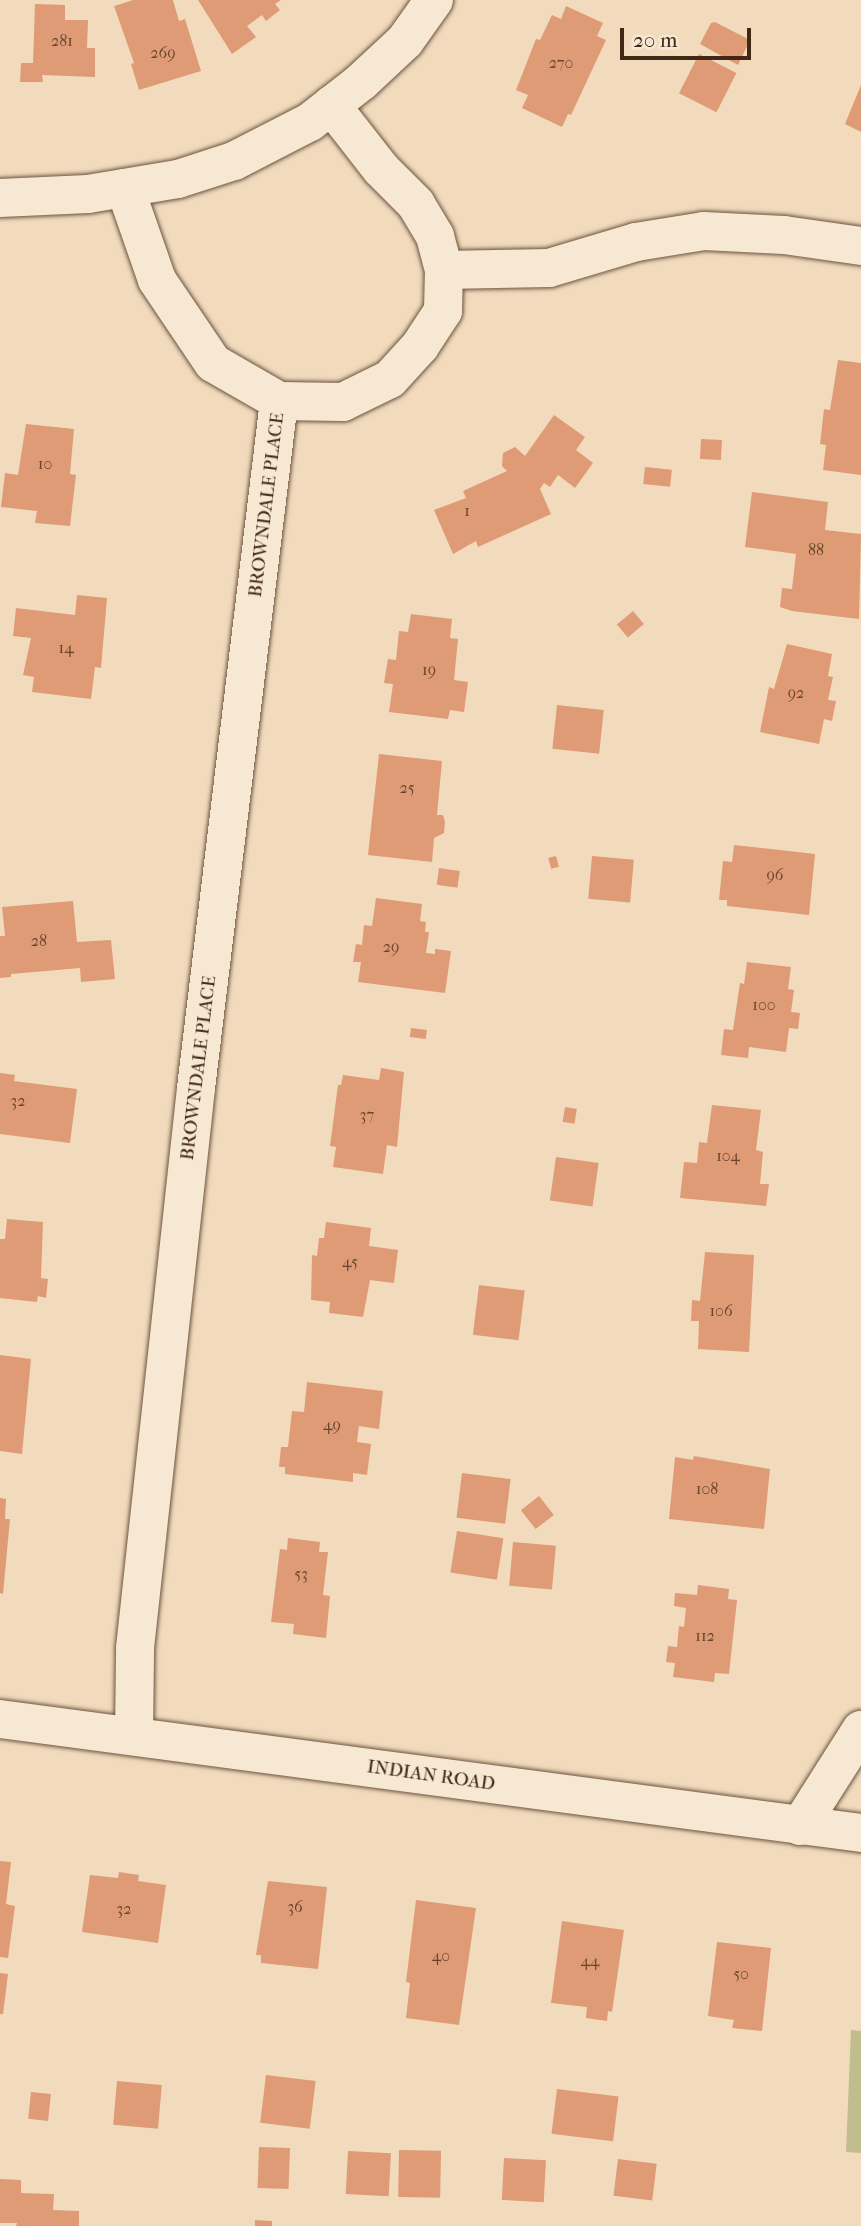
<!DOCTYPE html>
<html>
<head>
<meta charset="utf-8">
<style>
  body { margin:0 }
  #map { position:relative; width:861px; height:2226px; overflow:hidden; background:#f2dbbc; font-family:"IM FELL French Canon",serif }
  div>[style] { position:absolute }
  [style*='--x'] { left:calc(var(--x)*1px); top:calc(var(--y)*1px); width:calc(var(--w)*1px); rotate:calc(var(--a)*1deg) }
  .green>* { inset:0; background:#c0be8c }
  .building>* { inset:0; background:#de9b75; transform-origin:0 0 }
  .roads { filter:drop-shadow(0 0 2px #6d5440) drop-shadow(0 0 2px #6d5440) }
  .minor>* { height:38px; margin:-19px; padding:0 19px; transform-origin:19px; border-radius:19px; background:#f7e8d3 }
  .tertiary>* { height:38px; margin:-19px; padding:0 19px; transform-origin:19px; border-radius:19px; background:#f7e8d3 }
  span { translate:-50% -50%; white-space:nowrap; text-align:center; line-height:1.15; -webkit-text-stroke:7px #f7e8d3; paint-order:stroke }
  .number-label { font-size:16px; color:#68442e }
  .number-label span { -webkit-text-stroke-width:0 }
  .street-label { font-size:19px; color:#412716 }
  .scale { position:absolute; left:620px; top:28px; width:131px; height:32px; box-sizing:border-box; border:4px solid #412716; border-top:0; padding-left:9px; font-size:21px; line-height:24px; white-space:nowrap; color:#412716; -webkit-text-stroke:5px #f7e8d3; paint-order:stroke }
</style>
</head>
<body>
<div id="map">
  <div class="green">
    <div style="clip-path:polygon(851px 2030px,861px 2031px,861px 2153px,846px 2152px)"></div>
  </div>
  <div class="building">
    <div style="clip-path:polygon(133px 0,173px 0,179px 21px,185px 19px,201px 71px,139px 90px,131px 64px,134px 63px,114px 6px)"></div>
    <div style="clip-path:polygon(198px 0,281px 0,275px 4px,280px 10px,266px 21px,262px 15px,247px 26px,256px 37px,232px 54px)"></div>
    <div style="clip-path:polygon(35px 4px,65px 5px,65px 20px,88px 20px,87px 48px,95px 48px,95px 77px,42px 75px,43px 82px,20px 82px,21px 63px,33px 63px)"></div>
    <div style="clip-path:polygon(566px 6px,603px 23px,597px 36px,606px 40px,571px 115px,568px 114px,562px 127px,522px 108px,528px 95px,516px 90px,536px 39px,540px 40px,552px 15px,561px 19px)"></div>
    <div style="clip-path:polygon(715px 22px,750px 40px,738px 65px,700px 44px,711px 23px)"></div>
    <div style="left:699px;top:54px;width:42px;height:44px;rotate:27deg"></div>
    <div style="clip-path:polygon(861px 85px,861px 132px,845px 124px)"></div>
    <div style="clip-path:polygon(838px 360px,861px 363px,861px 475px,823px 470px,826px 445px,820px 444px,824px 409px,830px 410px)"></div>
    <div style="clip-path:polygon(554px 415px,585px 437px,576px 450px,593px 463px,575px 488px,558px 475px,550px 487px,544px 483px,540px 489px,551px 514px,478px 547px,476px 541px,453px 554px,434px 510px,466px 498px,463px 491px,507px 471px,502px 466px,503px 453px,515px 447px,525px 456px)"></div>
    <div style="clip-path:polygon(26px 424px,74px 429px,70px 474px,76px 475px,70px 526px,35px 523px,37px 511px,1px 507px,5px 473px,18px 475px)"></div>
    <div style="left:701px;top:439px;width:21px;height:20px;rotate:3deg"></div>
    <div style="left:645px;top:467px;width:27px;height:17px;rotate:6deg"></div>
    <div style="clip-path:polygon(752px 492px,828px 502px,825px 530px,861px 534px,859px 619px,792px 611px,780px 607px,782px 588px,792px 589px,796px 554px,745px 547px)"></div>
    <div style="clip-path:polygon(77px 595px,107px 598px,101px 668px,95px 667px,91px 699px,32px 692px,34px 677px,23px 675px,31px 638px,13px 636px,16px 608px,75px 615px)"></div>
    <div style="left:633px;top:611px;width:17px;height:21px;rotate:50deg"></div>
    <div style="clip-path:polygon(411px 614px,452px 619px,450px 638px,458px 639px,454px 680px,468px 682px,464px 712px,450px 710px,448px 719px,389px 712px,393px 684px,384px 683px,388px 659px,396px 660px,399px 631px,408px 632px)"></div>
    <div style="clip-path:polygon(787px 644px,832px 654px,828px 676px,833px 677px,828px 700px,836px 701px,832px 721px,824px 719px,819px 744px,760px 732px,769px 687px,774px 689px)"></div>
    <div style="left:557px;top:705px;width:47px;height:44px;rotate:6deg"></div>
    <div style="clip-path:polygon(379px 754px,442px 761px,437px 815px,443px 815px,445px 822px,444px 833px,434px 838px,432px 862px,368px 855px)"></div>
    <div style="clip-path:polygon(734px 845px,815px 854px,809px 915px,727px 906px,727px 900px,719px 900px,723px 861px,732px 862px)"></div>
    <div style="left:556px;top:856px;width:11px;height:8px;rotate:75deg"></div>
    <div style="left:592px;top:856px;width:42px;height:43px;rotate:5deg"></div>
    <div style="left:439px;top:868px;width:21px;height:17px;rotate:8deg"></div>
    <div style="clip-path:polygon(376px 898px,422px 904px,420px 921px,426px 922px,425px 932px,429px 932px,426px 953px,435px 954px,435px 949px,451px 951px,445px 993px,358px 982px,361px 962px,353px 962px,356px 944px,362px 945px,364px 925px,372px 926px)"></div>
    <div style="clip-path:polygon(73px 901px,77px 942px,111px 940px,115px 979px,81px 982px,80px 968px,11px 974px,11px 977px,0 978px,0 936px,5px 936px,2px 907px)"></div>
    <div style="clip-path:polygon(747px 962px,791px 967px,788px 989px,794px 990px,791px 1012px,800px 1013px,798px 1029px,789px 1028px,786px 1052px,749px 1047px,748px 1058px,721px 1055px,724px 1029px,733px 1030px,740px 983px,744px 984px)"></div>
    <div style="left:411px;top:1028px;width:16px;height:9px;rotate:7deg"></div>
    <div style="clip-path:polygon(381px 1068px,404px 1072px,397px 1147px,387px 1145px,383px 1174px,333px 1167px,336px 1147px,330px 1146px,338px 1085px,341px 1085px,343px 1075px,379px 1080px)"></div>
    <div style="clip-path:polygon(0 1073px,15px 1075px,14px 1081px,77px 1089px,70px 1143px,0 1134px)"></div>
    <div style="clip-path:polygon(712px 1105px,761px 1110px,756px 1150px,763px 1152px,760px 1184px,769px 1184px,766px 1206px,680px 1198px,684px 1162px,697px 1163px,699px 1142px,707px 1143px)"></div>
    <div style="left:565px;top:1107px;width:12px;height:15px;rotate:9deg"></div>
    <div style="left:556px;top:1157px;width:43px;height:44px;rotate:8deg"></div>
    <div style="clip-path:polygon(7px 1219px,43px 1222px,41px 1278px,48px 1279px,46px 1298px,38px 1296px,37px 1302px,0 1298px,0 1239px,5px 1239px)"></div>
    <div style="clip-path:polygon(326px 1222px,371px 1228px,369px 1246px,398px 1250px,394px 1283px,370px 1280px,363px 1317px,329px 1313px,330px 1302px,311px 1300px,312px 1255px,317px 1256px,319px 1238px,324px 1238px)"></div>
    <div style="clip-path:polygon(705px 1252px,754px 1255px,749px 1352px,698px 1349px,699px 1321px,691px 1321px,692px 1300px,700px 1301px)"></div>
    <div style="left:479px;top:1285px;width:46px;height:50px;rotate:7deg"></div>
    <div style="clip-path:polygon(0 1355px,31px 1359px,22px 1454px,0 1451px)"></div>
    <div style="clip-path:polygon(307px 1382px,383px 1391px,379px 1429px,359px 1426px,357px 1442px,371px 1444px,367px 1475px,353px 1473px,353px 1482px,285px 1474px,285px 1467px,279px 1467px,281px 1447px,288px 1447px,292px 1411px,304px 1412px)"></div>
    <div style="clip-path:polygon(694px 1456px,770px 1469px,764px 1529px,669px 1519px,675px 1457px,693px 1460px)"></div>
    <div style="left:462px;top:1473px;width:49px;height:45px;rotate:7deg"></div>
    <div style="left:539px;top:1496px;width:24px;height:23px;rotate:52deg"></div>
    <div style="clip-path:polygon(0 1498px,6px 1499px,5px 1519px,10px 1519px,3px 1594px,0 1593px)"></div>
    <div style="left:457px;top:1531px;width:47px;height:42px;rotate:9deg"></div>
    <div style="clip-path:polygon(288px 1538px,320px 1542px,319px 1552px,328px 1552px,323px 1595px,330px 1596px,326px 1638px,293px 1634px,294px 1624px,271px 1622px,280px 1549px,287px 1550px)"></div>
    <div style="left:513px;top:1542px;width:43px;height:44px;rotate:5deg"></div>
    <div style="clip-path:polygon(698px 1585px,729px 1589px,728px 1599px,737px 1600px,729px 1674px,715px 1673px,714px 1682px,673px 1677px,675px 1663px,666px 1662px,668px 1646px,677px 1647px,679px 1626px,684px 1627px,686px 1608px,674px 1606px,675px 1593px,697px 1595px)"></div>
    <div style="clip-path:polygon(0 1861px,11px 1862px,6px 1904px,15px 1906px,8px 1958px,0 1957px)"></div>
    <div style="clip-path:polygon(119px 1872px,139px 1875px,138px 1881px,166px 1885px,158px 1943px,82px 1932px,90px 1875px,118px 1878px)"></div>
    <div style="clip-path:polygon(268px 1881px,327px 1887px,318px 1969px,261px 1963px,261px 1955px,256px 1955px)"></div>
    <div style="clip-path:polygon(416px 1900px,476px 1908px,459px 2025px,406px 2018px,410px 1983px,406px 1982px)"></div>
    <div style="clip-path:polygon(562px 1921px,624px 1930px,612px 2012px,608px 2011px,607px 2021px,586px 2018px,587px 2007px,551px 2003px)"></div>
    <div style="clip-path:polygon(717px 1942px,771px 1948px,762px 2031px,732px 2028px,734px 2020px,708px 2016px)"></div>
    <div style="clip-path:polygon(0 1973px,8px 1974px,3px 2014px,0 2014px)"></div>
    <div style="left:266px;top:2075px;width:50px;height:48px;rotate:7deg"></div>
    <div style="left:117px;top:2081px;width:45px;height:44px;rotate:5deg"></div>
    <div style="left:557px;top:2089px;width:62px;height:45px;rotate:7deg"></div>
    <div style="left:31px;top:2092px;width:20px;height:27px;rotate:6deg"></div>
    <div style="left:259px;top:2147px;width:31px;height:41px;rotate:2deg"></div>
    <div style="left:399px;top:2150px;width:42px;height:47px;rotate:1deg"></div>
    <div style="left:348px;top:2151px;width:43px;height:43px;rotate:3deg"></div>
    <div style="left:504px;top:2158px;width:42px;height:42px;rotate:3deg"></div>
    <div style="left:618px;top:2159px;width:39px;height:37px;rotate:7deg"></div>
    <div style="clip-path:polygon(0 2179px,21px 2180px,21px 2193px,54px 2194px,53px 2210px,79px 2211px,79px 2226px,16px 2226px,17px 2223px,0 2223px)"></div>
    <div style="clip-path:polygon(255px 2220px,272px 2221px,272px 2226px,255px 2226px)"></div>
  </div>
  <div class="roads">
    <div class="minor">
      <div style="--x:125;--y:188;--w:97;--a:70.8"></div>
      <div style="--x:157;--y:280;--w:100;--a:56"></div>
      <div style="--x:213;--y:363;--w:76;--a:29.9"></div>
      <div style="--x:279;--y:401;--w:64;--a:0.9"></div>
      <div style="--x:343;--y:402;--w:52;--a:-26.1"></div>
      <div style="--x:390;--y:379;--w:45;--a:-47.7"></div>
      <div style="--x:420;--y:346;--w:42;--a:-56.7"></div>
      <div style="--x:443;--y:311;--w:41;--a:-88.6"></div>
      <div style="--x:444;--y:270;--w:35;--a:-105"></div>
      <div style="--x:435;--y:236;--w:37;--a:-121"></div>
      <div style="--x:416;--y:204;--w:49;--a:-135"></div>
      <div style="--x:381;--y:169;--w:81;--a:-128"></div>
      <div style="--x:444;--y:270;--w:105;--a:-1.1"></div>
      <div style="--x:549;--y:268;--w:91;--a:-16.6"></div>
      <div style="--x:636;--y:242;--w:69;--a:-9.2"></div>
      <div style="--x:704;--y:231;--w:80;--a:2.9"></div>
      <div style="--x:784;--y:235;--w:78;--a:8.1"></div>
      <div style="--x:134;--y:1736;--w:88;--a:-89.3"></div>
      <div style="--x:135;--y:1648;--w:563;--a:-83.78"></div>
      <div style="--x:196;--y:1088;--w:692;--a:-83.11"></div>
      <div style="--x:800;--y:1826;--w:114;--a:-57.6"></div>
    </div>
    <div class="tertiary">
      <div style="--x:0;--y:198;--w:88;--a:-2.6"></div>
      <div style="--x:88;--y:194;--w:91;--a:-9.5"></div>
      <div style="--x:178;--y:179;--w:59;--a:-17.8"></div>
      <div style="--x:234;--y:161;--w:85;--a:-27.2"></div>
      <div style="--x:310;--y:122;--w:65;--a:-38.1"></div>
      <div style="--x:361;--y:82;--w:60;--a:-43"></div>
      <div style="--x:405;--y:41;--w:50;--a:-54.7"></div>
      <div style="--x:0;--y:1719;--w:869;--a:7.54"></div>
    </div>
  </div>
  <div class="number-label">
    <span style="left:62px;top:41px">281</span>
    <span style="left:163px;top:53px">269</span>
    <span style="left:561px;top:63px">270</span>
    <span style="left:45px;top:464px">10</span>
    <span style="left:467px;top:511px">1</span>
    <span style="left:816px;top:550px">88</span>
    <span style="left:66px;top:648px">14</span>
    <span style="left:429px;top:670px">19</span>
    <span style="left:796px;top:693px">92</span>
    <span style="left:407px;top:788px">25</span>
    <span style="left:775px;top:875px">96</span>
    <span style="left:39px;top:941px">28</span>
    <span style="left:391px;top:947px">29</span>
    <span style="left:764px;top:1005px">100</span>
    <span style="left:18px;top:1101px">32</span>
    <span style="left:367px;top:1115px">37</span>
    <span style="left:728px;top:1156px">104</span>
    <span style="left:350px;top:1262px">45</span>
    <span style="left:721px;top:1311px">106</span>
    <span style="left:332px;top:1425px">49</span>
    <span style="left:707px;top:1489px">108</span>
    <span style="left:301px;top:1574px">53</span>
    <span style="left:705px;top:1636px">112</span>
    <span style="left:295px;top:1907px">36</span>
    <span style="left:124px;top:1909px">32</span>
    <span style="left:441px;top:1956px">40</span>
    <span style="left:590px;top:1961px">44</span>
    <span style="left:741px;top:1974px">50</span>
  </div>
  <div class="street-label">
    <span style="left:267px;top:505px;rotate:-83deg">BROWNDALE PLACE</span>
    <span style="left:199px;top:1068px;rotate:-83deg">BROWNDALE PLACE</span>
    <span style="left:431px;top:1776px;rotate:8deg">INDIAN ROAD</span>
  </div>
  <div class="scale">20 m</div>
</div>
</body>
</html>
